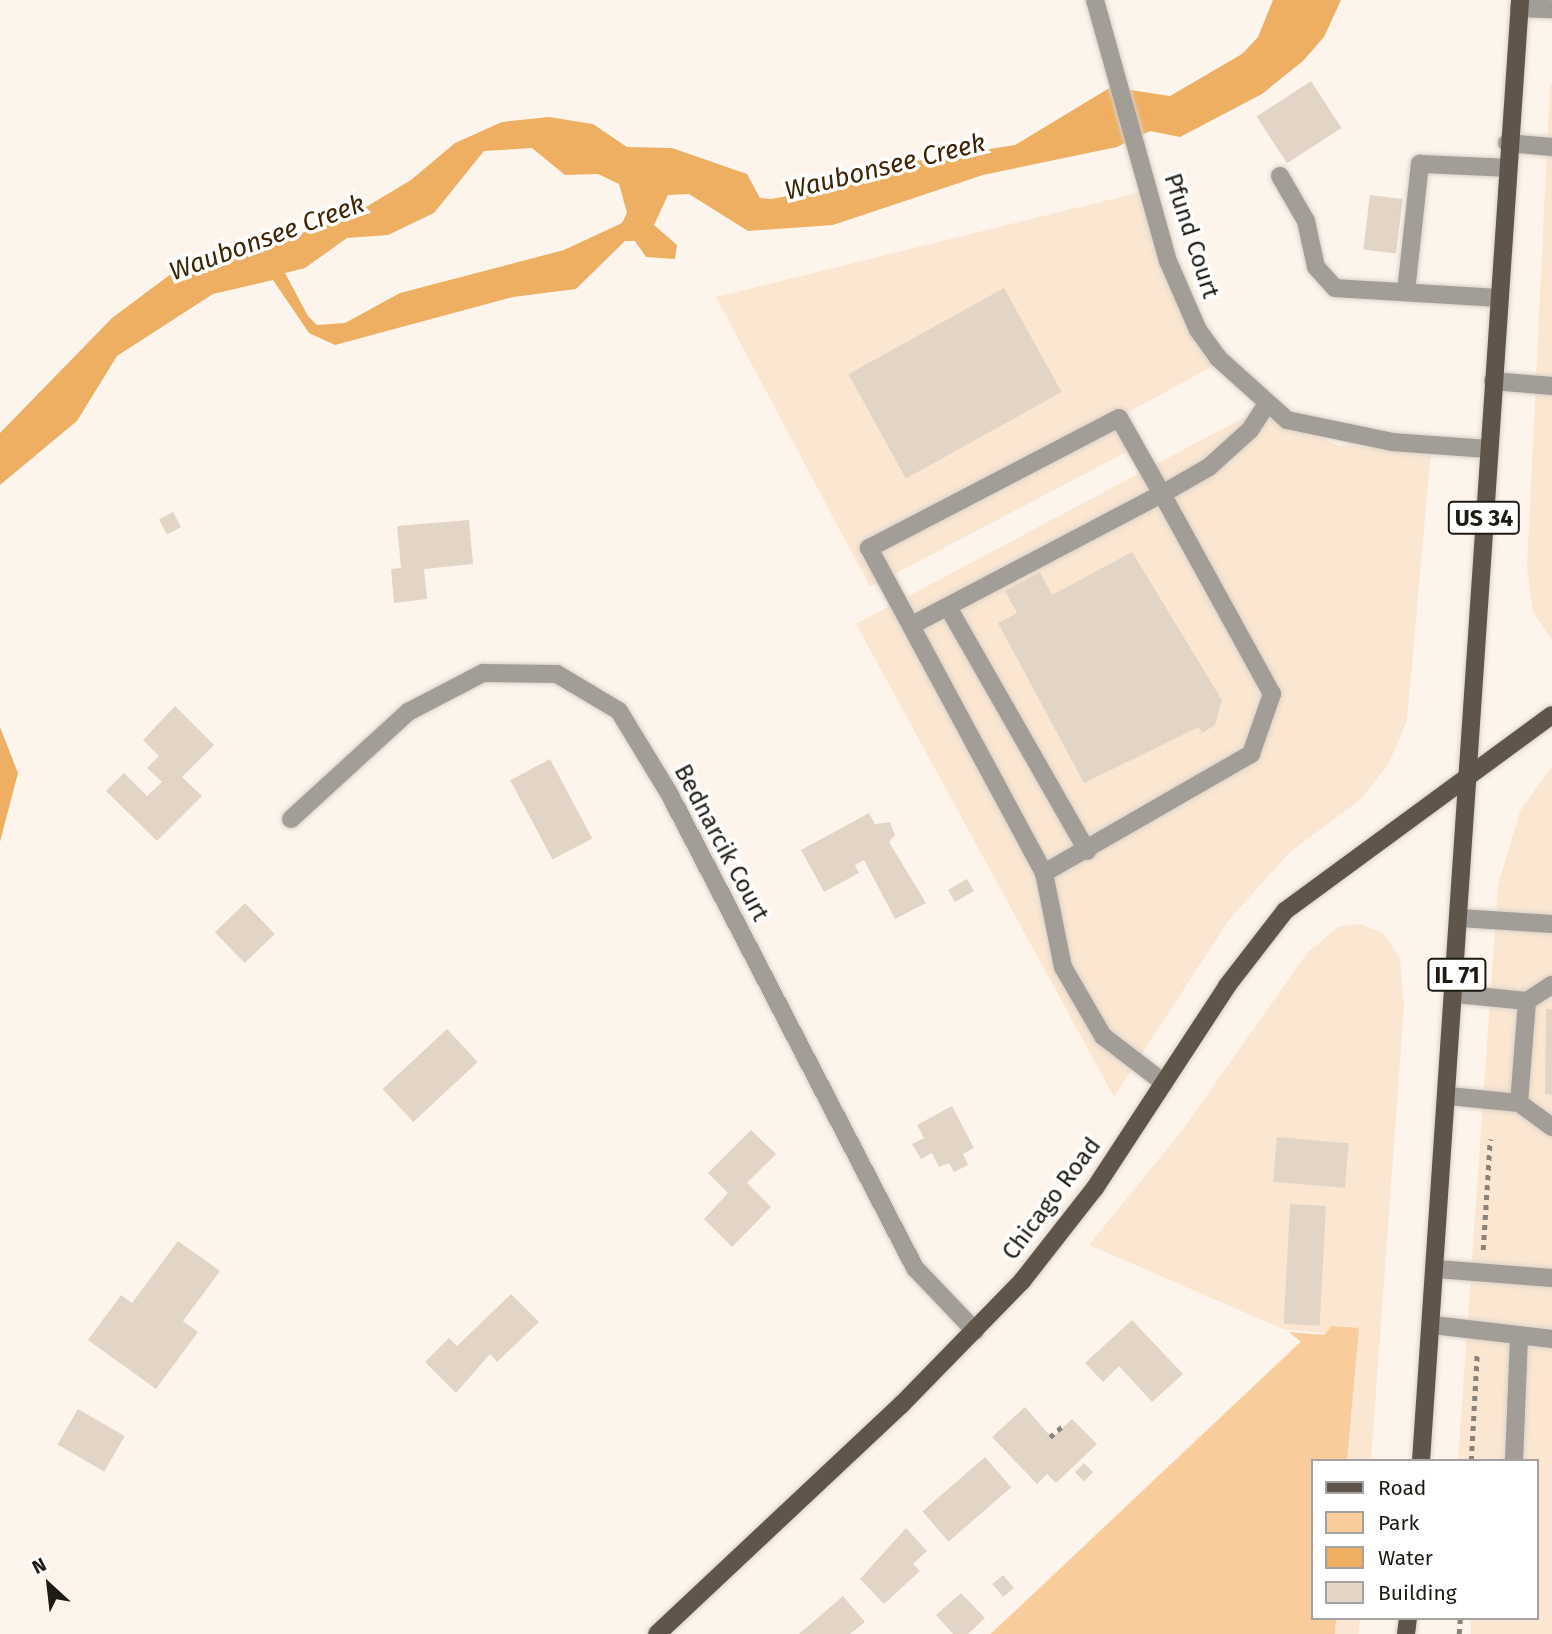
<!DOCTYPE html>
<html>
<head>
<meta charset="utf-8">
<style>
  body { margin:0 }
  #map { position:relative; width:1552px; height:1634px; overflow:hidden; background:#fdf5ec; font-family:"Fira Sans",sans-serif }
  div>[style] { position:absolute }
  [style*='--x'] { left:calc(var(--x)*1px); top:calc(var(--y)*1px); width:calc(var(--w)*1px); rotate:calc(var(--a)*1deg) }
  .built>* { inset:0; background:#fae6d1 }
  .green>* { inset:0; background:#f8cc9b }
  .water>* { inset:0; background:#eeaf62 }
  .building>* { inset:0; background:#e3d5c6; transform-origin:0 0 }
  .path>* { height:4.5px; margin-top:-2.25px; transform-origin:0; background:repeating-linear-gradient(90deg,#89837c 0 5px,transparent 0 10px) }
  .roads { filter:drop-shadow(0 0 2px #d9d2c9) drop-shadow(0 0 2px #d9d2c9) }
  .minor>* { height:18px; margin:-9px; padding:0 9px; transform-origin:9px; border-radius:9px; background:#a39d97 }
  .major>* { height:18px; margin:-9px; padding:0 9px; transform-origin:9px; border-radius:9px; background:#5f554a }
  span { translate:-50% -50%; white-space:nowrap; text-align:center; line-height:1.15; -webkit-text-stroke:7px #fff; paint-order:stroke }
  .shield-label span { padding:2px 5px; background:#fff; border:2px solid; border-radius:5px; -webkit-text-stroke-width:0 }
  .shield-label { font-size:23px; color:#1e1a14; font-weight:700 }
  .street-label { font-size:24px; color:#1e1a14 }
  .water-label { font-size:26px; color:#3e2503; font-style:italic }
  .legend { position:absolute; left:1311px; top:1459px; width:228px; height:161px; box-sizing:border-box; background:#fff; border:2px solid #a5a3a1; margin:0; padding:9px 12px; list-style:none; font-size:21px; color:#1e1a14 }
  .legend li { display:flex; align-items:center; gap:14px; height:35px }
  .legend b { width:35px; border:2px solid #a5a3a1 }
  .north { position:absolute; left:14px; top:1550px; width:70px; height:70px; -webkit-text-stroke:5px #fff; paint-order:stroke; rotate:333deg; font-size:19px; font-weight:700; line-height:28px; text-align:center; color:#1e1a14 }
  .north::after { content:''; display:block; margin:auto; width:24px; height:32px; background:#1e1a14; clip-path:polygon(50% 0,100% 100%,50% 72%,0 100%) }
</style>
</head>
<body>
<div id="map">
  <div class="built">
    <div style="clip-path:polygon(1550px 84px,1552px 84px,1552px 640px,1533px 612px,1527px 568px)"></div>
    <div style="clip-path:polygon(1149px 190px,1215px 365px,1119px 417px,1136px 447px,870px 587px,716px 297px)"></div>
    <div style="clip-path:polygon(1260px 409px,1337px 445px,1431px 451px,1407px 721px,1388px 765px,1360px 800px,1289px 853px,1229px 920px,1114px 1097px,856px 624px)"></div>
    <div style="clip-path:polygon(1552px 766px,1552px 1634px,1471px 1634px,1471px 1618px,1536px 1618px,1536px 1461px,1458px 1461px,1498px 885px,1520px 811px)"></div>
    <div style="clip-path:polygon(1360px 924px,1383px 933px,1400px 958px,1404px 1007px,1371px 1461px,1312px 1461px,1312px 1618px,1360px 1618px,1359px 1634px,990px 1634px,1308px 1334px,1333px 1334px,1283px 1329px,1089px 1245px,1184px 1128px,1307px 953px,1338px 927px)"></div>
  </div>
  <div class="green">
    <div style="clip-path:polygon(1332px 1326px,1359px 1328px,1347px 1461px,1312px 1461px,1312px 1618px,1336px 1618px,1335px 1634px,991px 1634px,1301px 1342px,1289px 1332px,1324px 1335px)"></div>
  </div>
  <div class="water">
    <div style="clip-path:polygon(evenodd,1273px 0,1341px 0,1324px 37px,1303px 61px,1262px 94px,1180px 137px,1150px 131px,1117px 147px,983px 175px,833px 225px,748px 231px,689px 194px,668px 195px,654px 225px,677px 245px,675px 259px,646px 257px,635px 241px,625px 241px,576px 289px,513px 297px,335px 345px,309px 333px,273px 280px,213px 294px,117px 356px,77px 421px,0 485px,0 433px,112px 318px,171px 274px,346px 219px,411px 180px,455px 143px,502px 122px,549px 117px,593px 124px,627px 147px,672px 148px,747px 174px,760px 198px,771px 199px,864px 182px,908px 162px,1015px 145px,1111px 87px,1170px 96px,1242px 54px,1258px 37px,1273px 0,532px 148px,565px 175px,598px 174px,619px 184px,627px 213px,622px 223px,564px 250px,400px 293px,345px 323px,317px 325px,308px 316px,285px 273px,305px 268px,347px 238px,388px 235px,434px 213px,484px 151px,532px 148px)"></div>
    <div style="clip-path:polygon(0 727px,18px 773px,0 842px)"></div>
  </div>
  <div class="building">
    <div style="left:1311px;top:81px;width:56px;height:65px;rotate:57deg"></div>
    <div style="left:1370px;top:195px;width:33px;height:55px;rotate:7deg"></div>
    <div style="left:1004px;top:288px;width:119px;height:178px;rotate:61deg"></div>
    <div style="left:173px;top:512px;width:17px;height:16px;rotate:62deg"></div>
    <div style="clip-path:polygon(469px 520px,473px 564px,424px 569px,427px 599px,394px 603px,391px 569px,401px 568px,397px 526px)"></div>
    <div style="clip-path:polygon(1132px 552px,1222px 700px,1215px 725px,1202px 733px,1199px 727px,1084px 783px,998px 623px,1017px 613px,1005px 591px,1040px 572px,1052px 595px)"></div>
    <div style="clip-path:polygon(175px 706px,214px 745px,182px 777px,202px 796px,157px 841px,106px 791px,124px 773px,147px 796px,162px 782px,147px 768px,159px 756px,143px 740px)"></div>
    <div style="left:550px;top:759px;width:90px;height:45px;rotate:62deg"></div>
    <div style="clip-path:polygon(869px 813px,875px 824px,890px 822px,895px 835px,889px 842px,926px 903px,895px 919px,864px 860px,855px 865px,859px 873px,824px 892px,801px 850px)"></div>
    <div style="left:967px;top:879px;width:14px;height:22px;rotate:60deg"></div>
    <div style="left:245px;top:903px;width:43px;height:42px;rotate:46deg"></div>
    <div style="clip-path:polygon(1546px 1009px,1552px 1009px,1552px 1095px,1545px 1094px)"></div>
    <div style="left:447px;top:1029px;width:45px;height:88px;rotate:47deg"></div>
    <div style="clip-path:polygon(952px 1106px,974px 1148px,963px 1154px,968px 1165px,954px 1172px,949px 1163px,939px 1167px,932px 1153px,921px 1159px,912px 1144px,924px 1138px,917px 1125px)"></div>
    <div style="clip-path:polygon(751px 1130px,776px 1154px,747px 1183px,771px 1207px,732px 1247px,704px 1219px,728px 1193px,708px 1173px)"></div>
    <div style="left:1277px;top:1137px;width:72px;height:45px;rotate:5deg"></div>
    <div style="left:1290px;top:1204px;width:36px;height:120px;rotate:3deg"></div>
    <div style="clip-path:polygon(178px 1241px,220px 1271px,183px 1321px,198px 1332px,156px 1389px,88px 1340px,121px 1295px,132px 1303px)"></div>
    <div style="clip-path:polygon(511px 1294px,539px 1322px,497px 1362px,490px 1354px,456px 1393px,425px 1362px,449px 1338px,457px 1346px)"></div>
    <div style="clip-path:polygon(1132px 1320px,1183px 1374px,1152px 1402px,1119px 1366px,1103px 1382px,1085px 1363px)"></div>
    <div style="clip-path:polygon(1025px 1407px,1052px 1438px,1072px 1419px,1097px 1444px,1056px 1483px,1047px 1474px,1037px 1484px,992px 1437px)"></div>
    <div style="left:78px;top:1409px;width:54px;height:41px;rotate:30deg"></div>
    <div style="left:985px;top:1457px;width:40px;height:83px;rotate:49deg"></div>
    <div style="left:1084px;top:1463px;width:13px;height:13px;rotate:45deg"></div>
    <div style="clip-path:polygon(906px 1528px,927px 1551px,913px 1564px,920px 1571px,884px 1604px,860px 1579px)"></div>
    <div style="left:1003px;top:1575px;width:17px;height:14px;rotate:50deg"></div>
    <div style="clip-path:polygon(961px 1593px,985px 1618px,968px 1634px,953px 1634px,936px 1615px)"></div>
    <div style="clip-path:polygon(843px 1596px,865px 1622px,850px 1634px,799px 1634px)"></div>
  </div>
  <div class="path">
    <div style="--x:1483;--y:1250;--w:111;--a:-86.4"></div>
    <div style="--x:1050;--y:1437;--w:18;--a:-41"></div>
    <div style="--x:1471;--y:1461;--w:108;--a:-86.8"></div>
    <div style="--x:1459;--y:1634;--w:16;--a:-86"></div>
  </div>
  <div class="roads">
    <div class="minor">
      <div style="--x:1095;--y:0;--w:271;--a:74.4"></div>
      <div style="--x:1168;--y:261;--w:75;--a:66.5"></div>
      <div style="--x:1198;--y:330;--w:34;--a:54"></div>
      <div style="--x:1218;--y:358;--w:93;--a:41.9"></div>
      <div style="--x:1287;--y:420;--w:107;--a:11.8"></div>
      <div style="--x:1392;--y:442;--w:96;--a:4.2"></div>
      <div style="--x:1519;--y:8;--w:33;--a:2"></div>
      <div style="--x:1507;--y:143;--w:45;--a:5.1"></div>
      <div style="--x:1280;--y:176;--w:52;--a:60"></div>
      <div style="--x:1306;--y:221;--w:47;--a:77.7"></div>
      <div style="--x:1316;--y:267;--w:28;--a:48"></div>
      <div style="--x:1335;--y:288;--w:163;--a:3.5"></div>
      <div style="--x:1406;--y:292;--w:129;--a:-83.8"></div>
      <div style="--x:1420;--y:164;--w:87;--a:2.6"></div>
      <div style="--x:1493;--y:381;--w:59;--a:4.8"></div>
      <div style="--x:948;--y:607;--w:281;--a:60.3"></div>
      <div style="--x:912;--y:625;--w:282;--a:-27.7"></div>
      <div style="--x:1162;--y:494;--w:87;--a:-119.5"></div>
      <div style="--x:1119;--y:418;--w:282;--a:152.5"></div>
      <div style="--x:869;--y:548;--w:369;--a:61.7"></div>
      <div style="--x:1044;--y:873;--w:96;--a:78.6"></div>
      <div style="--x:1063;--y:967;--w:80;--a:59.9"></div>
      <div style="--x:1103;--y:1036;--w:77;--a:37.6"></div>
      <div style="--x:291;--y:819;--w:159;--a:-42.4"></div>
      <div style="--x:408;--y:712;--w:85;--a:-27.5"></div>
      <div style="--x:483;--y:673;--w:74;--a:0.8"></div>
      <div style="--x:557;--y:674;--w:72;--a:30.8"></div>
      <div style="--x:619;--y:711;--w:98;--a:58.7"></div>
      <div style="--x:670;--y:795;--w:533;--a:62.62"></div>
      <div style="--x:915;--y:1268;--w:87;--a:46.4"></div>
      <div style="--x:1044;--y:873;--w:239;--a:-29.9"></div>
      <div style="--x:1251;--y:754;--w:64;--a:-70.7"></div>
      <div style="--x:1272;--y:694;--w:228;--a:-118.8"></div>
      <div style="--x:1162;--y:494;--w:54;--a:-29.9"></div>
      <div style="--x:1209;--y:467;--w:55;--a:-42.1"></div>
      <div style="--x:1250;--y:430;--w:31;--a:-57"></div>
      <div style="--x:1460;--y:918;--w:92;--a:3.7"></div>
      <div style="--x:1456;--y:994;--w:71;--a:5.6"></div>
      <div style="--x:1527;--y:1001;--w:30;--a:-33"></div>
      <div style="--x:1449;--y:1096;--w:70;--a:5.7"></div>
      <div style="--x:1519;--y:1103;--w:41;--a:36"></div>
      <div style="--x:1519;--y:1103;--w:102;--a:-85.5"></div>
      <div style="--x:1437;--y:1269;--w:115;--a:4.5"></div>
      <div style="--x:1433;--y:1325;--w:120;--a:6.7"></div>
      <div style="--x:1514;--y:1461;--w:125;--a:-87.7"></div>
    </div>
    <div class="major">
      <div style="--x:1421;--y:1461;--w:1464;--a:-86.12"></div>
      <div style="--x:657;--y:1634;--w:336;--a:-43.2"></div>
      <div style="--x:902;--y:1404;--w:172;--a:-45.7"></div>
      <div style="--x:1022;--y:1281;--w:118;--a:-51.9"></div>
      <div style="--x:1095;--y:1188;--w:241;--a:-56.8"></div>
      <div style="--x:1227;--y:986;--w:95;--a:-52.3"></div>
      <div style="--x:1285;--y:911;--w:331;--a:-36.3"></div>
      <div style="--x:1406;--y:1634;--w:16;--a:-83"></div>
    </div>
  </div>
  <div class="shield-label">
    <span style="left:1484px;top:518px">US 34</span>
    <span style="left:1457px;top:975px">IL 71</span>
  </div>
  <div class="street-label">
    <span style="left:1191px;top:236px;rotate:72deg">Pfund Court</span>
    <span style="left:721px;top:843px;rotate:62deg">Bednarcik Court</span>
    <span style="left:1052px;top:1199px;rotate:-53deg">Chicago Road</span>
  </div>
  <div class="water-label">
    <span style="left:885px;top:167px;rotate:-14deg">Waubonsee Creek</span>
    <span style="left:267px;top:238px;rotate:-20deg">Waubonsee Creek</span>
  </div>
  <ul class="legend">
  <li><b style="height:9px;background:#5f554a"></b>Road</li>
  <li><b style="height:19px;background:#f8cc9b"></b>Park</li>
  <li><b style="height:19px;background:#eeaf62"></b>Water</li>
  <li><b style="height:19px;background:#e3d5c6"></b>Building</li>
  </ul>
  <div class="north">N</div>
</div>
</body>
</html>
